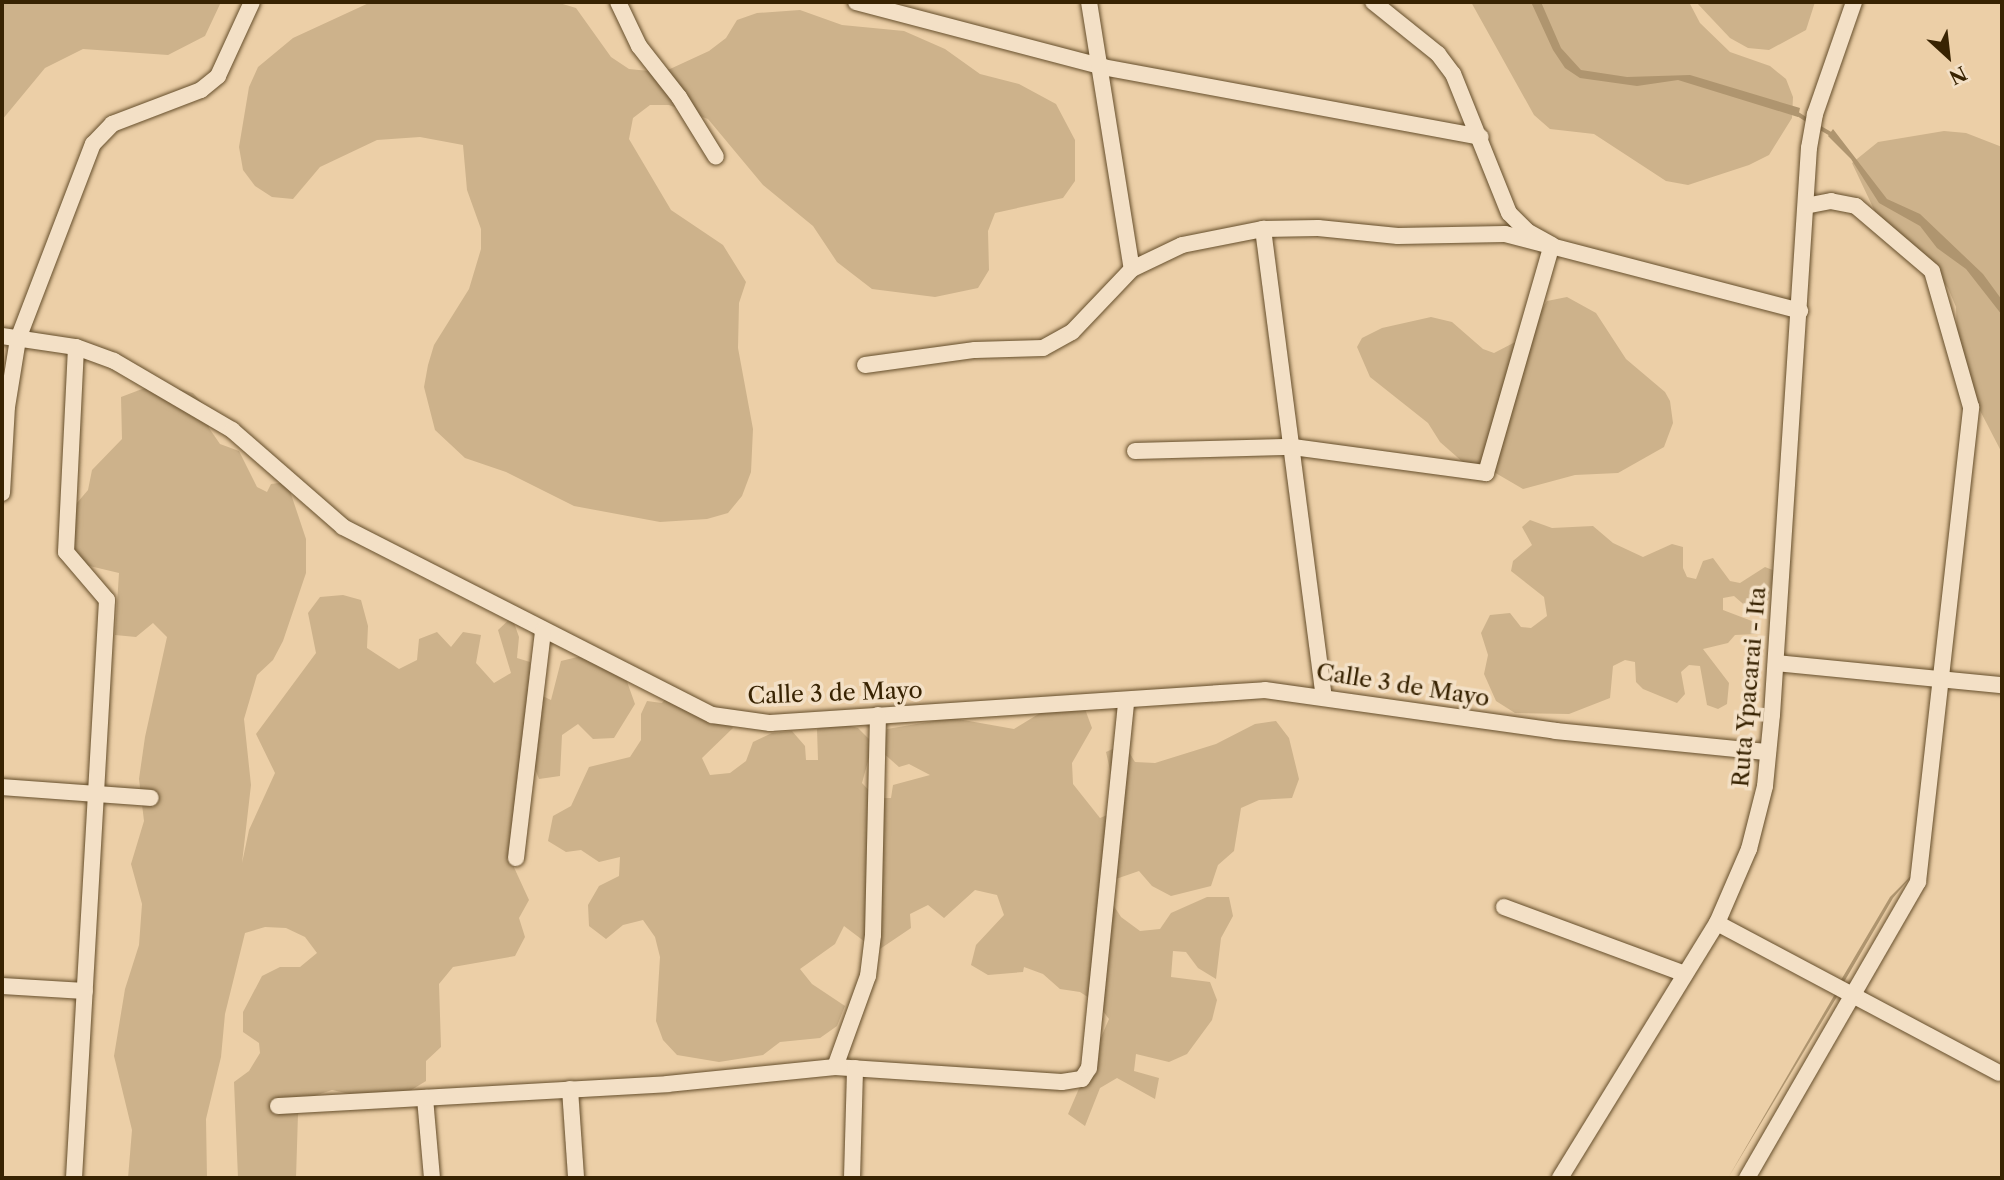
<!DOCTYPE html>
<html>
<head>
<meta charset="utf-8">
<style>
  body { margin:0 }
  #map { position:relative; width:2004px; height:1180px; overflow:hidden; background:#eccfa7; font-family:"Libre Caslon Text",serif }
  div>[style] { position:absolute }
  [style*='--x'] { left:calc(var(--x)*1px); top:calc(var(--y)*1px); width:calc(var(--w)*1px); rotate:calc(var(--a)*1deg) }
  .green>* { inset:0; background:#cdb28b }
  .water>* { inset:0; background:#af956f }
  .stream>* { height:3.5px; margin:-1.75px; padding:0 1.75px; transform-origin:1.75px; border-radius:1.75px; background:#af956f }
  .roads { filter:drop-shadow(0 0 2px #654e2b) drop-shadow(0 0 2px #654e2b) }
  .minor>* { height:16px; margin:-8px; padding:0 8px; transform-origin:8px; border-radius:8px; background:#f3e0c6 }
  span { translate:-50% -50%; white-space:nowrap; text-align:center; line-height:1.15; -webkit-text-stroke:7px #f3e0c6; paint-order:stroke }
  .street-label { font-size:23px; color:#382302 }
  .frame { position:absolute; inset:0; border:4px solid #382302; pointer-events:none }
  .north { position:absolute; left:1913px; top:21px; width:70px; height:70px; -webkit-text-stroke:5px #f3e0c6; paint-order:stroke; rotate:153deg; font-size:19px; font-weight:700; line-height:28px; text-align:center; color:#382302 }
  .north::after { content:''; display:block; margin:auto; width:24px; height:32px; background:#382302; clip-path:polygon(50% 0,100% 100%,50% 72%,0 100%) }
</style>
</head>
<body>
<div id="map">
  <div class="green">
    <div style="clip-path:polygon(2px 2px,221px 2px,205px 36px,168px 55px,83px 49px,45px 68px,2px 120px)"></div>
    <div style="clip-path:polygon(371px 2px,556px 2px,576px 8px,611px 57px,629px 69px,649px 71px,670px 69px,709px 51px,726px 38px,737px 20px,757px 13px,800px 10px,842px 25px,904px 31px,945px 49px,980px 74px,1019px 84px,1056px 104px,1075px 140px,1075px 181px,1063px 198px,995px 213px,988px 231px,989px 270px,978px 288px,935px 297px,872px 289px,837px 262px,813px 226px,763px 185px,708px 119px,669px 105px,650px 105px,633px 118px,629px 139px,671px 210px,723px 245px,746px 282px,739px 303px,738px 348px,753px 429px,751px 472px,742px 496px,728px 513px,707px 519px,660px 522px,574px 506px,506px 472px,465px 458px,435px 430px,424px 387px,428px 365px,434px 345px,469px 289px,481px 249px,481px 229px,467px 190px,463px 145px,420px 137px,377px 140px,320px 167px,293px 199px,272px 197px,255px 186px,243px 170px,239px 147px,249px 87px,258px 67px,293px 38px)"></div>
    <div style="clip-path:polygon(1471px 2px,1689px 2px,1700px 23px,1730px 52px,1770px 66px,1786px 79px,1793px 97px,1792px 118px,1769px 155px,1749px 165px,1688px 185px,1666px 181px,1594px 134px,1550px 129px,1534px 115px)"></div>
    <div style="clip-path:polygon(1696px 2px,1815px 2px,1806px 30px,1769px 50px,1748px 48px,1730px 38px)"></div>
    <div style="clip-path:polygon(1944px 131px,1966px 133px,2002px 147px,2002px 453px,1958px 368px,1956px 307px,1948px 288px,1909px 240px,1890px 234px,1878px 218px,1852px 163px,1878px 142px)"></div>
    <div style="clip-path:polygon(1567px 297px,1596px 313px,1626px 359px,1665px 392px,1670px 401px,1673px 423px,1664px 447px,1618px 473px,1575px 475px,1523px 489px,1487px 468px,1465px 464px,1440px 442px,1428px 423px,1370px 377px,1357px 347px,1362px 338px,1382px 328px,1431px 317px,1452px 322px,1483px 349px,1494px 353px,1525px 337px,1547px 301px)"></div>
    <div style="clip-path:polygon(158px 383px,193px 393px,206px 407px,209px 428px,220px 444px,239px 451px,257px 487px,267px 492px,271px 484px,287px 482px,306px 539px,306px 573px,283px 641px,273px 660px,257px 675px,244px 719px,251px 785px,242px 863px,249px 830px,275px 773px,256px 734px,316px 653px,308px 613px,320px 597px,343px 595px,361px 600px,368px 626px,367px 648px,399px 669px,417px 660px,419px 639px,437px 632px,451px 647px,463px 632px,481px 635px,476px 663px,494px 683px,511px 673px,498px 630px,512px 617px,519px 637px,517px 658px,530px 662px,532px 691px,551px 700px,561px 661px,602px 651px,620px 662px,635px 704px,614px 738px,593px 739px,578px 724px,562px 735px,560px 776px,539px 779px,532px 761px,512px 863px,529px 900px,519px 918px,525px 937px,515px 956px,453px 967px,439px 984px,441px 1047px,426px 1061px,426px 1081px,408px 1092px,373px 1099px,332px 1090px,311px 1097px,298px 1114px,296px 1178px,238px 1178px,234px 1082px,249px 1071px,260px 1053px,259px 1043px,243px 1032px,243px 1012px,262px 976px,280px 967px,300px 967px,317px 953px,305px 937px,286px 928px,265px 927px,245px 933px,225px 1014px,221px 1057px,206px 1119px,207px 1178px,128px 1178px,132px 1130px,114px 1056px,125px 989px,139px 945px,142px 904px,131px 864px,144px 821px,139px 779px,145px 737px,167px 637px,153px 623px,136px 637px,115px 635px,119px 573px,77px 563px,60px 523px,88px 490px,92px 470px,122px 439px,121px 397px)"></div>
    <div style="clip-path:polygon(1530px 520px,1552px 528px,1593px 526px,1613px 543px,1643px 557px,1672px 544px,1683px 547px,1683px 568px,1687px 577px,1696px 579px,1703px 561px,1713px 558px,1730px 581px,1740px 583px,1765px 567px,1775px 571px,1768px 600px,1759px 608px,1749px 609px,1734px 596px,1723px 598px,1723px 610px,1757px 623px,1756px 634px,1735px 635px,1728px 643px,1703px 649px,1729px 683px,1727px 704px,1718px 709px,1707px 705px,1700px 666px,1689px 665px,1681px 672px,1685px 694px,1677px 703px,1643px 689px,1636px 682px,1635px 662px,1625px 660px,1613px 666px,1610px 698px,1569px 714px,1515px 713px,1496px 701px,1484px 674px,1488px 655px,1481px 633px,1490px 615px,1510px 613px,1521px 627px,1531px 628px,1547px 616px,1544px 597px,1511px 571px,1513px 561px,1532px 545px,1522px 527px)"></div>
    <div style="clip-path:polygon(666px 698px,719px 713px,733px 728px,702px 758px,710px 775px,730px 773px,746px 761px,753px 742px,772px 733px,792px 731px,805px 746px,806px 760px,818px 760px,817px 729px,836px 722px,858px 728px,873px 743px,862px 783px,876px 798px,891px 798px,893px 785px,930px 775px,909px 764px,899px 767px,882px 752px,887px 729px,952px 718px,1014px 729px,1050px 707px,1085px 709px,1092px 728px,1072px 763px,1073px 784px,1100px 818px,1119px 810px,1106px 752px,1124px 744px,1135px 762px,1155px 763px,1216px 744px,1255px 724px,1276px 721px,1289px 738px,1299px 779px,1292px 798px,1259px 800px,1241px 808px,1234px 851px,1218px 865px,1211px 886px,1171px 896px,1152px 886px,1139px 871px,1113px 880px,1110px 900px,1121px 917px,1140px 931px,1160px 929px,1171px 913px,1207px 897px,1229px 897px,1233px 916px,1221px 938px,1216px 979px,1198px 968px,1186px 952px,1173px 951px,1171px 977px,1210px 982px,1217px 1000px,1212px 1020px,1187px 1054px,1169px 1062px,1136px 1054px,1134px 1071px,1159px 1078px,1155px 1099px,1117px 1078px,1100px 1088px,1085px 1126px,1068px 1114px,1109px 1019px,1097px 1003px,1080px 992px,1060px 989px,1043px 974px,1024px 967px,1023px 972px,988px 975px,971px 965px,976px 945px,1004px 915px,997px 895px,975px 890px,944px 918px,928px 905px,910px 914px,911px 928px,877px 951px,844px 926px,835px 944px,800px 969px,812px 984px,845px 1006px,837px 1026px,820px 1038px,780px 1042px,763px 1055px,719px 1062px,677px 1055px,663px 1040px,656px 1021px,660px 957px,655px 937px,643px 920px,623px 925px,606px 939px,589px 926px,588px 905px,599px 886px,619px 876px,620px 857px,599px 862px,581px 850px,566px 852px,548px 841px,553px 816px,571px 806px,589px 767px,630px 757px,641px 740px,641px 714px,647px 701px,662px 703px)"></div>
  </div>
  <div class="water">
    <div style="clip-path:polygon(1531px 2px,1541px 2px,1561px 48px,1581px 70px,1627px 77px,1690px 75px,1800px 108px,1798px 117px,1678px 80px,1637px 86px,1580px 78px,1565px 68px,1553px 50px)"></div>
    <div style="clip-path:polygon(1833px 129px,1887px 199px,1920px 214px,1983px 274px,2002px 300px,2002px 315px,1966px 269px,1937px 248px,1920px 226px,1879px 203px,1851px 159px,1828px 136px)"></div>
    <div style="clip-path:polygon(1914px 873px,1893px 898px,1844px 982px,1841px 980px,1890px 897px)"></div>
    <div style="clip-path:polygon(1835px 994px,1838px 995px,1728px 1178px)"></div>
  </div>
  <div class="stream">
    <div style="--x:1795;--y:112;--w:17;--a:33"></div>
    <div style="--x:1819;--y:127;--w:16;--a:30"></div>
  </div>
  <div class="roads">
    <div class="minor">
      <div style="--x:618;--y:2;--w:49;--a:64.5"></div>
      <div style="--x:639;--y:46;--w:65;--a:51.9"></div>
      <div style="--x:679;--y:97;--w:70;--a:58.3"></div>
      <div style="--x:856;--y:2;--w:255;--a:14.7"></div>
      <div style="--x:1103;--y:67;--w:384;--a:10.5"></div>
      <div style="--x:1089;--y:2;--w:270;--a:80.9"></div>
      <div style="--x:1263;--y:229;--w:469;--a:82.6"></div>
      <div style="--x:2;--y:336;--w:75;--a:8.5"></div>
      <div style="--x:76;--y:347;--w:40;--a:20.2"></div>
      <div style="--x:114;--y:361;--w:137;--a:30.3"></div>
      <div style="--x:232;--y:430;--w:147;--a:41.1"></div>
      <div style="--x:343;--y:527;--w:414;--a:27"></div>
      <div style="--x:712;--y:715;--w:59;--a:7.9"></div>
      <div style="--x:770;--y:723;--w:496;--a:-3.8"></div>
      <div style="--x:1265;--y:690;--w:294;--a:8"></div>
      <div style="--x:1556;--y:731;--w:213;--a:5.7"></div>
      <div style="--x:865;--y:365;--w:111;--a:-7.8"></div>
      <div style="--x:975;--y:350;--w:68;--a:-1.7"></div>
      <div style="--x:1043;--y:348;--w:33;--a:-29"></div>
      <div style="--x:1072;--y:332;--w:87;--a:-46.4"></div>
      <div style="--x:1132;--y:269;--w:55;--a:-25.6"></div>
      <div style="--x:1182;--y:245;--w:83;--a:-11.2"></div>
      <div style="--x:1263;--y:229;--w:55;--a:-1"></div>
      <div style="--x:1318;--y:228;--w:80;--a:5.7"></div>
      <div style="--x:1398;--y:236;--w:107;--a:-1.1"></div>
      <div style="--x:1505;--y:234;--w:305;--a:14.6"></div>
      <div style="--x:1135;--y:451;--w:158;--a:-1.5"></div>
      <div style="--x:1293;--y:447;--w:195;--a:7.7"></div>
      <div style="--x:1486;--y:473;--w:237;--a:-73.9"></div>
      <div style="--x:1552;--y:245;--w:29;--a:-151"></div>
      <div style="--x:1527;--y:231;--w:25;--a:-135"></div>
      <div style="--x:1509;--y:213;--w:150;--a:-111.9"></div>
      <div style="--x:1453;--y:74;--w:25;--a:-127"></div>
      <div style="--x:1438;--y:54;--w:83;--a:-141.3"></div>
      <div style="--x:2;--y:493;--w:86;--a:-86.7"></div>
      <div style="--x:7;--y:407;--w:69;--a:-80.8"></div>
      <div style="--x:18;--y:339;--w:209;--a:-69"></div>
      <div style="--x:93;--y:144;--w:28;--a:-46"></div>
      <div style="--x:112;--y:124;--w:95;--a:-20.9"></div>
      <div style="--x:201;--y:90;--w:22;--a:-39"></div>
      <div style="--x:218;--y:76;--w:81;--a:-65.3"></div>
      <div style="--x:1776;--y:663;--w:227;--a:5.6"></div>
      <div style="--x:2;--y:787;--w:149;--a:4.2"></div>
      <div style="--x:516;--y:858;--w:229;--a:-83.2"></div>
      <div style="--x:1504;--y:907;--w:193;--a:20.3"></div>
      <div style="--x:1717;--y:923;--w:319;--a:28"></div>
      <div style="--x:2;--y:986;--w:83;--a:3.4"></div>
      <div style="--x:835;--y:1067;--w:97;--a:-70.1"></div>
      <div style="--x:868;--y:976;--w:41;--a:-83"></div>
      <div style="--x:873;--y:935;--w:220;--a:-88.7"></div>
      <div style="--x:570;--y:1089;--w:89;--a:86.1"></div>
      <div style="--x:425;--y:1098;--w:80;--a:85"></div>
      <div style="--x:278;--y:1106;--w:390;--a:-3.2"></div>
      <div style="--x:667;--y:1084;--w:169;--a:-5.8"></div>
      <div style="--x:835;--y:1067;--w:227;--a:3.8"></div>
      <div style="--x:1062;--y:1082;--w:20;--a:-9"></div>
      <div style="--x:1082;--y:1079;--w:13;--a:-58"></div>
      <div style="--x:1089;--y:1068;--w:369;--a:-84.2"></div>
      <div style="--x:74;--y:1178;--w:579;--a:-86.73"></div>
      <div style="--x:107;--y:600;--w:63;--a:-130.5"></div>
      <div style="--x:66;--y:552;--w:205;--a:-87.2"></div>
      <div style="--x:852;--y:1178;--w:110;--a:-88.4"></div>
      <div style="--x:1560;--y:1178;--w:299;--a:-58.4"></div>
      <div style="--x:1717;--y:923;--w:81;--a:-66.6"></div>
      <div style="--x:1749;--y:849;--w:65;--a:-75.7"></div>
      <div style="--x:1765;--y:786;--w:71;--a:-84.4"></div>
      <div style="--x:1772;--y:715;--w:568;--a:-86.27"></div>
      <div style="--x:1809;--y:148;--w:35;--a:-80"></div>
      <div style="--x:1815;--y:114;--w:119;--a:-70.8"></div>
      <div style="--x:1747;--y:1178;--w:342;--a:-60"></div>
      <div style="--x:1918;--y:882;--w:478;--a:-83.6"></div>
      <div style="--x:1971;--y:407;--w:141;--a:-106"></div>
      <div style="--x:1932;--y:271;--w:100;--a:-139.5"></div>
      <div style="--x:1856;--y:206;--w:25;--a:-169"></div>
      <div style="--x:1831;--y:201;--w:25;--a:169"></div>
    </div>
  </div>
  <div class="street-label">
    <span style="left:1403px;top:685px;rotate:9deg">Calle 3 de Mayo</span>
    <span style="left:1749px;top:687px;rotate:-85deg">Ruta Ypacarai - Ita</span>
    <span style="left:835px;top:693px;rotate:-2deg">Calle 3 de Mayo</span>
  </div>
  <div class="frame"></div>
  <div class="north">N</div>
</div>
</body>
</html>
